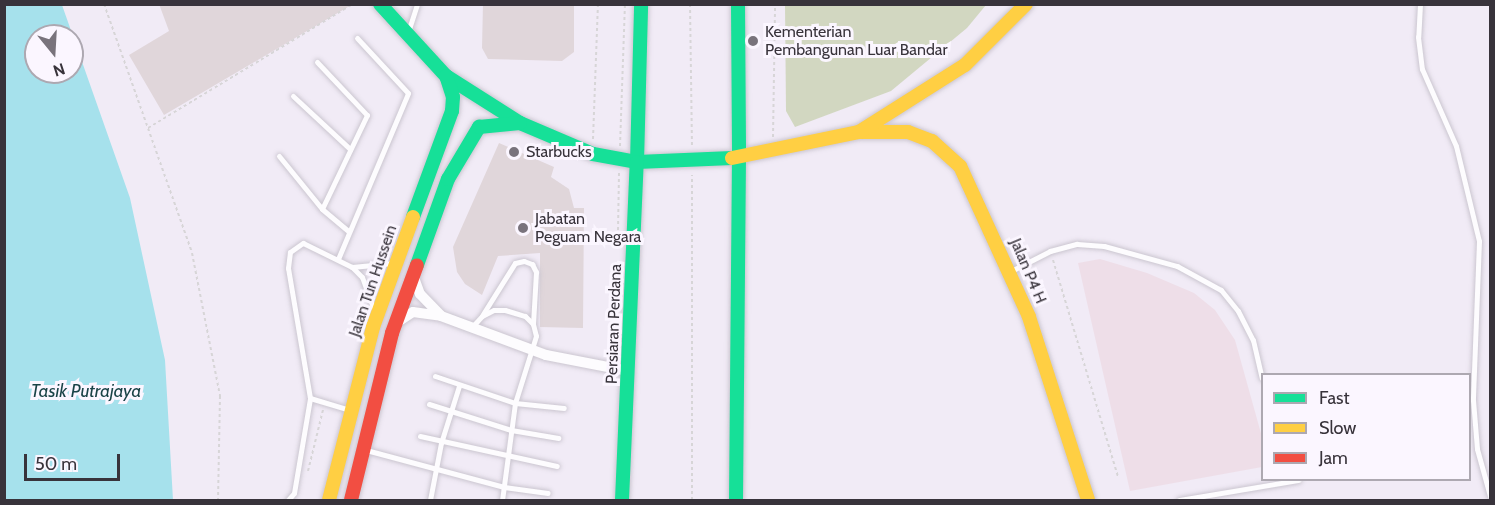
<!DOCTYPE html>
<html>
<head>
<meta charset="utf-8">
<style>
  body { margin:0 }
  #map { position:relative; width:1495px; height:505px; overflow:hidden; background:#f1ebf6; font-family:Cabin,sans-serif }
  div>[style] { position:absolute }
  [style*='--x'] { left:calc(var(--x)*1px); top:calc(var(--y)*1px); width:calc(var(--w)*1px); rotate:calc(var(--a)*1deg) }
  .commercial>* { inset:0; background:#eedee8 }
  .green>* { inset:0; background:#d2d7c1 }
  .water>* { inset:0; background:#a6e1ec }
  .building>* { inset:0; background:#e0d6da }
  .path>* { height:2px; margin-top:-1px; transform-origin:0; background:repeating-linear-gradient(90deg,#d7d5d7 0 3px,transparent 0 6px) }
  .roads { filter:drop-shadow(0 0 2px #cbc6d0) drop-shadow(0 0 2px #cbc6d0) }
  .lane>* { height:5px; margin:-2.5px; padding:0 2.5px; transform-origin:2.5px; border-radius:2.5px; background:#fdfcfe }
  .street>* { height:10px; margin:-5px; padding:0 5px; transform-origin:5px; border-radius:5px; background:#fdfcfe }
  .fast>* { height:14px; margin:-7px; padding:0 7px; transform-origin:7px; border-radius:7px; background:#16e098 }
  .slow>* { height:14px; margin:-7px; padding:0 7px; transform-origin:7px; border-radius:7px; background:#ffcf43 }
  .jam>* { height:14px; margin:-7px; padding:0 7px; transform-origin:7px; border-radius:7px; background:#f24e42 }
  .dots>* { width:16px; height:16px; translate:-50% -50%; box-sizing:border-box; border:3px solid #fbf6ff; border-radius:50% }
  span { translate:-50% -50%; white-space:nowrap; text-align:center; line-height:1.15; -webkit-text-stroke:6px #fbf6ff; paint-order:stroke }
  .poi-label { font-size:16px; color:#38333b }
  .left { translate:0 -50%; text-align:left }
  .street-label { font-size:16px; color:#38333b }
  .water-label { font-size:18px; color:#1a4347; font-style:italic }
  .frame { position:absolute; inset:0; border:6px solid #38333b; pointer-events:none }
  .legend { position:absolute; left:1261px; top:373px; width:210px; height:108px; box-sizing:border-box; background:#fbf6ff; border:2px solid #ada8b1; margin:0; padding:8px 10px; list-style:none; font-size:18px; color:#38333b }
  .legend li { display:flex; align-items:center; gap:12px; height:30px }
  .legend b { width:30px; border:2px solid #ada8b1 }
  .north { position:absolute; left:24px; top:24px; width:60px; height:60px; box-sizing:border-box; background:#fbf6ff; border:2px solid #ada8b1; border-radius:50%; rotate:162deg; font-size:16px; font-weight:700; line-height:24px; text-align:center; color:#38333b }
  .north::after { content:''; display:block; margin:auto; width:21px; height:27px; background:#79737c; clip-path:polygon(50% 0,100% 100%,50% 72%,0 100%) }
  .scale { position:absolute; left:24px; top:454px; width:96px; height:27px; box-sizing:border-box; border:3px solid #38333b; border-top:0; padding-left:8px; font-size:18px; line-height:21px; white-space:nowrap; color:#38333b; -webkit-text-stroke:4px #fbf6ff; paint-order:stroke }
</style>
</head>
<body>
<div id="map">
  <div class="commercial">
    <div style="clip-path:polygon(1100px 259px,1147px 273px,1194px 293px,1215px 310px,1235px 340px,1262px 437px,1262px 467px,1130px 491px,1078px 263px)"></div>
  </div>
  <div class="green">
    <div style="clip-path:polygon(785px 5px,785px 4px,986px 5px,967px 28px,891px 91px,795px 127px,786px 111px)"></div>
  </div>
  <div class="water">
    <div style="clip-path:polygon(evenodd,4px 5px,62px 5px,130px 198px,165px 360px,173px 500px,5px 500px,4px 5px,36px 36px,72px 36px,72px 72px,36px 72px,36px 36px)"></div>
  </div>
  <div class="building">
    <div style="clip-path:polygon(159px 4px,353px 4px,164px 115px,129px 55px,169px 31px)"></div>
    <div style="clip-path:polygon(483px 4px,574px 4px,574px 52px,562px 61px,488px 59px,482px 48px)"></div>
    <div style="clip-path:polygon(499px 143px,554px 167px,551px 177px,569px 189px,574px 208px,584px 208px,583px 328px,540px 327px,540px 253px,498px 256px,482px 295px,465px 284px,457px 272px,453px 247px)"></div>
  </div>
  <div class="path">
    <div style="--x:104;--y:4;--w:264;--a:70.5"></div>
    <div style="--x:192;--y:253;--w:146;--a:78.9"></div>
    <div style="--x:220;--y:396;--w:104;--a:91.1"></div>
    <div style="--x:690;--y:4;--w:142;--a:89.2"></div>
    <div style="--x:148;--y:128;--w:240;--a:-31.2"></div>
    <div style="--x:773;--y:137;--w:133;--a:-89.1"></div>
    <div style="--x:593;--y:139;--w:135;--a:-87.9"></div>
    <div style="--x:620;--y:146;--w:142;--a:-88"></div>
    <div style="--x:618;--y:230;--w:58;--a:-89"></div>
    <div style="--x:1053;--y:260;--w:226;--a:73.3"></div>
    <div style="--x:308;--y:471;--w:63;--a:-76.2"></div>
    <div style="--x:692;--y:500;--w:325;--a:-90"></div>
  </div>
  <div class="roads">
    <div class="lane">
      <div style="--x:1420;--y:4;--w:33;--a:93"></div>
      <div style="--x:1418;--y:37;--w:32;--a:83"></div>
      <div style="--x:1422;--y:69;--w:84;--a:66.2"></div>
      <div style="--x:1456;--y:146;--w:98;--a:76.4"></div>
      <div style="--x:1479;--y:241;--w:159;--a:92.2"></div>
      <div style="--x:1473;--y:400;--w:49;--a:85.3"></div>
      <div style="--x:1477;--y:449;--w:49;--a:74.5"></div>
      <div style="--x:409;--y:29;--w:26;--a:-72"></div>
      <div style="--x:317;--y:62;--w:73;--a:46.7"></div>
      <div style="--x:367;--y:115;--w:104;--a:115.6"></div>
      <div style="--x:322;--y:209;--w:35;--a:40"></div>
      <div style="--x:293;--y:96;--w:78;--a:42.9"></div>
      <div style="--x:279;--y:156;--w:68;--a:50.9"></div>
      <div style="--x:338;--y:259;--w:180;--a:-67.1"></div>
      <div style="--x:408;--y:93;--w:75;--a:-132.8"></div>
      <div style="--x:352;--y:267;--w:41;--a:-5.6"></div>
      <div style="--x:1011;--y:271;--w:44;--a:-27.1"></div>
      <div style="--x:1050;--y:251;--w:28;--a:-15"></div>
      <div style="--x:1077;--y:244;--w:27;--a:4"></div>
      <div style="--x:1104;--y:246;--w:76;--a:15.3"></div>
      <div style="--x:1177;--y:266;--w:50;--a:28.6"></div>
      <div style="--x:1221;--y:290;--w:27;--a:51"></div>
      <div style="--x:1238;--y:311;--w:33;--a:63"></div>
      <div style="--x:1253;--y:340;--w:39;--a:77"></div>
      <div style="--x:483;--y:314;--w:60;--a:-57.9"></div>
      <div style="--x:515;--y:263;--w:9;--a:-13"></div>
      <div style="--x:524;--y:261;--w:9;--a:21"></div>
      <div style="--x:532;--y:264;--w:9;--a:63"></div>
      <div style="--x:536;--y:272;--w:52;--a:93.3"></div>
      <div style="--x:472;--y:327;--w:15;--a:-48"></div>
      <div style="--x:482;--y:316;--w:13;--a:-27"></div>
      <div style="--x:494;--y:310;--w:11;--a:0"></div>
      <div style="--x:505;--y:310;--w:21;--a:17"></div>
      <div style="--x:525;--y:316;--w:11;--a:45"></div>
      <div style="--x:533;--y:324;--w:12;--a:76"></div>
      <div style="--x:536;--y:336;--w:70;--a:107.4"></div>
      <div style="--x:515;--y:403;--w:98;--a:97.6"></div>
      <div style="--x:435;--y:376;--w:84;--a:18.6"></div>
      <div style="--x:515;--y:403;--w:49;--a:5.8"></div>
      <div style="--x:310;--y:398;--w:42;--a:16.7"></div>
      <div style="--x:429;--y:404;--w:86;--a:17.6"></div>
      <div style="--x:511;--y:430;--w:48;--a:9.7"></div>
      <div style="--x:420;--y:436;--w:140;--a:12.4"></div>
      <div style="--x:366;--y:450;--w:143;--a:15"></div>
      <div style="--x:504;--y:487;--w:44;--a:7.8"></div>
      <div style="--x:288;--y:500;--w:9;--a:-49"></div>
      <div style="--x:294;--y:493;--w:96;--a:-80.4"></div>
      <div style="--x:310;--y:398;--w:132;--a:-99.6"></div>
      <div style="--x:288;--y:268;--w:16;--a:-83"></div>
      <div style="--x:290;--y:252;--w:16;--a:-35"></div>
      <div style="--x:303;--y:243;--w:55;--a:26.1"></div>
      <div style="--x:352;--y:267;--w:14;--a:45"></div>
      <div style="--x:362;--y:277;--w:37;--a:70"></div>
      <div style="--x:430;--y:500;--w:58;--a:-79.1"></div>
      <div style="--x:441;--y:443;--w:60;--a:-72.5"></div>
      <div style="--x:1179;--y:500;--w:121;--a:-9.5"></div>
    </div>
    <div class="street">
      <div style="--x:413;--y:275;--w:20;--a:70"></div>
      <div style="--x:420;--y:294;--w:30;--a:46"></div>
      <div style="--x:396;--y:323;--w:20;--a:-33"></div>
      <div style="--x:413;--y:312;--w:28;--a:8"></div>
      <div style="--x:441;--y:316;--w:112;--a:20.4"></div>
      <div style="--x:546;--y:355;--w:84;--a:11"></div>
    </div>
    <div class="fast">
      <div style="--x:380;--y:4;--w:98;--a:47.5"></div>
      <div style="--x:446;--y:76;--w:88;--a:32.4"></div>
      <div style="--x:520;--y:123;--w:79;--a:23"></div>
      <div style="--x:593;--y:154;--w:45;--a:10.3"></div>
      <div style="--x:637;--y:162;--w:95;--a:-2.4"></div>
      <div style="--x:738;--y:4;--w:154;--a:89.6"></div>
      <div style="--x:637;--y:162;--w:158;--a:-88.5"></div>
      <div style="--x:413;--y:217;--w:113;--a:-69.8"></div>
      <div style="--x:452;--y:111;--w:14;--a:-86"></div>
      <div style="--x:453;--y:97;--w:22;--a:-108"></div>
      <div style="--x:417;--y:265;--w:91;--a:-70.2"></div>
      <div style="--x:448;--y:179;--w:61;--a:-59.2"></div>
      <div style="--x:479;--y:127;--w:41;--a:-5.6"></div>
      <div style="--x:622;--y:500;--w:338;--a:-87.5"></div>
      <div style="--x:736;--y:500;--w:342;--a:-89.5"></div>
    </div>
    <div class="slow">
      <div style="--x:859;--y:132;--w:49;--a:0"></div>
      <div style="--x:908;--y:132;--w:26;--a:21"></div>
      <div style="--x:932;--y:141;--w:38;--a:42"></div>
      <div style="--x:960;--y:166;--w:166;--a:65.4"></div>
      <div style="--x:1029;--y:317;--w:192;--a:72.1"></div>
      <div style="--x:732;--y:158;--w:130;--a:-11.6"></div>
      <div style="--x:859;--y:132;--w:125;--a:-32.3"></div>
      <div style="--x:965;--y:65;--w:86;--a:-45"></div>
      <div style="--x:329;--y:500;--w:179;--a:-75.7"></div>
      <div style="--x:373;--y:327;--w:117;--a:-70"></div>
    </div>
    <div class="jam">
      <div style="--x:351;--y:500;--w:172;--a:-76.2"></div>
      <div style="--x:392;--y:333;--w:72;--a:-69.8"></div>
    </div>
  </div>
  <div class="dots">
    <div style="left:753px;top:41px;background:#79737c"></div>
    <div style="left:514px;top:152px;background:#79737c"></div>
    <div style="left:523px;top:228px;background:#79737c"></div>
  </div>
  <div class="poi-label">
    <span class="left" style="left:765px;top:41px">Kementerian<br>Pembangunan Luar Bandar</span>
    <span class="left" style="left:526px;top:152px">Starbucks</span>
    <span class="left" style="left:535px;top:228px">Jabatan<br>Peguam Negara</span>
  </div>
  <div class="street-label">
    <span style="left:1028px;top:271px;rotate:67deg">Jalan P4 H</span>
    <span style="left:373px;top:281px;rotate:-71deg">Jalan Tun Hussein</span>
    <span style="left:614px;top:324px;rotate:-88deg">Persiaran Perdana</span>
  </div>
  <div class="water-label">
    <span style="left:86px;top:391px">Tasik Putrajaya</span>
  </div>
  <div class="frame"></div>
  <ul class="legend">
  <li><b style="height:8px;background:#16e098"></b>Fast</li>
  <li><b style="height:8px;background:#ffcf43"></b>Slow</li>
  <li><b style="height:8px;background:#f24e42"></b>Jam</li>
  </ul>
  <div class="north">N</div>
  <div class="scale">50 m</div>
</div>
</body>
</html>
